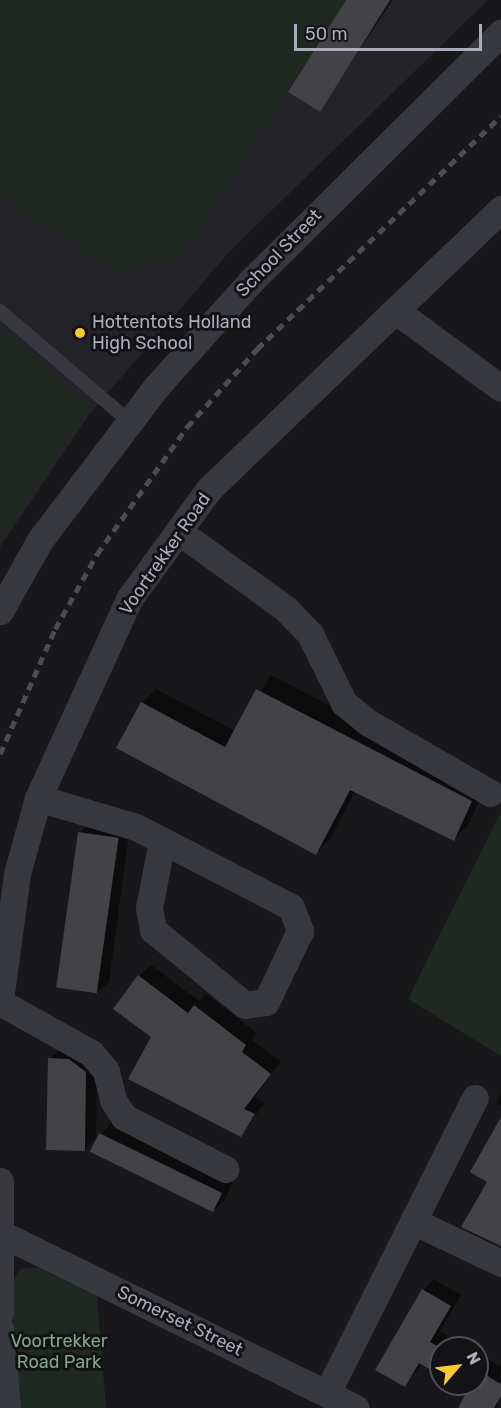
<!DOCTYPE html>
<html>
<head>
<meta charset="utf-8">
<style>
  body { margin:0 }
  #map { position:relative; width:501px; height:1408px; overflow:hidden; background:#18171a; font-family:Rubik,sans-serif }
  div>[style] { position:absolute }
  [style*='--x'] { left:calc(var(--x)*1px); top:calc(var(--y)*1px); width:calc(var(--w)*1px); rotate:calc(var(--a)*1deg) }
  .built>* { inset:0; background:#242327 }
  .green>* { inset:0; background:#1f2821 }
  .shadow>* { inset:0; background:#0007 }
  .building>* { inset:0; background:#424247; transform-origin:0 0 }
  .service>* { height:14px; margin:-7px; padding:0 7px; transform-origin:7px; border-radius:7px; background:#38393f }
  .minor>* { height:27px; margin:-13.5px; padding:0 13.5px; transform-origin:13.5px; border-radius:13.5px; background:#38393f }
  .rail>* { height:4.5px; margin-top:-2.25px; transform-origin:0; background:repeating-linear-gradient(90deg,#4b4c54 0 8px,transparent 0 14px) }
  .dots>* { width:16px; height:16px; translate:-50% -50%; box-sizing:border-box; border:3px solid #131215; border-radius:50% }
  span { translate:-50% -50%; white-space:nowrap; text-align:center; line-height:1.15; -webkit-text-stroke:6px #131215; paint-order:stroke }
  .street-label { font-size:18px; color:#a9adba }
  .poi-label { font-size:18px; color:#a9adba }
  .left { translate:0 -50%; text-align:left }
  .park-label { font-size:18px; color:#80a686 }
  .north { position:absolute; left:429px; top:1336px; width:60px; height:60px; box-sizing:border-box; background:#131215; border:2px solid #4f5057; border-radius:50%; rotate:62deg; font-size:16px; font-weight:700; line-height:24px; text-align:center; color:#a9adba }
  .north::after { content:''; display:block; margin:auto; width:21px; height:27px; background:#f9ca30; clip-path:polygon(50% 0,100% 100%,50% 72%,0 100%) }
  .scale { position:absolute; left:294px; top:24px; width:188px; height:27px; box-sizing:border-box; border:3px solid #a9adba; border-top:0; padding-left:8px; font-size:18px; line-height:21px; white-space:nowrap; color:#a9adba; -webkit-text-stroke:4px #131215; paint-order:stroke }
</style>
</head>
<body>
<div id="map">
  <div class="built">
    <div style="clip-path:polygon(0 0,488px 0,230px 251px,88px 416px,0 547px)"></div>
  </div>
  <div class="green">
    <div style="clip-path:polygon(0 0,346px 0,176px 263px,115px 270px,0 197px)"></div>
    <div style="clip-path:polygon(0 328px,89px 406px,0 538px)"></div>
    <div style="clip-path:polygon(501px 811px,501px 1056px,408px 999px)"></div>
    <div style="clip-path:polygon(37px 1267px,97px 1296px,106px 1408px,20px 1408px,10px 1287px,20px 1269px)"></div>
  </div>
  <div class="shadow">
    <div style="clip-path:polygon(348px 0,393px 0,319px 110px)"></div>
    <div style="clip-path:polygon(271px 675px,486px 787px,468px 825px,454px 839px,355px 791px,330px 839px,316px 853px,142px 703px,156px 689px,235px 731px)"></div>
    <div style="clip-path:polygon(91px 821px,130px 827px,109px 982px,97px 993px,80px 833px)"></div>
    <div style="clip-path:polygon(151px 965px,199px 1001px,206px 994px,257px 1033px,252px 1040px,281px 1061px,255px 1097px,265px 1102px,241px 1136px,153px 1037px,139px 976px)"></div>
    <div style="clip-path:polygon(61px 1047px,97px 1060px,96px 1138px,84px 1150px,50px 1059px)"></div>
    <div style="clip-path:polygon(501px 1094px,501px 1106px,496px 1103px)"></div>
    <div style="clip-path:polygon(112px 1122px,233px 1182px,224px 1201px,212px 1212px,101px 1134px)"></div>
    <div style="clip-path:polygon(434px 1279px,461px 1295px,440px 1331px,469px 1348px,441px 1348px,441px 1374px,422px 1363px,405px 1385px,423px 1290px)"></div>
    <div style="clip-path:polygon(477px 1352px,501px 1367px,497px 1408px,459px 1408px,469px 1390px,458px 1384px,477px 1384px)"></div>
  </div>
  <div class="building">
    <div style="clip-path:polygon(346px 0,390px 0,320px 112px,288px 92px)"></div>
    <div style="clip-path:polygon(256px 689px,472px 801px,454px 841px,350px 790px,316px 855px,116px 748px,141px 702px,225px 747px)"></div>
    <div style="left:78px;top:832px;width:41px;height:157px;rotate:8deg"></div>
    <div style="clip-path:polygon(138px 975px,188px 1013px,194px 1005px,246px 1045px,242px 1052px,271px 1074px,244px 1109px,255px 1114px,241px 1137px,128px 1079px,151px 1037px,113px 1009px)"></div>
    <div style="clip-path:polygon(48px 1058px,69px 1059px,86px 1072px,85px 1151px,46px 1150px)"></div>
    <div style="clip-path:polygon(501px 1117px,501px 1246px,461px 1227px,487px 1182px,470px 1172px)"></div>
    <div style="left:99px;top:1133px;width:137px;height:21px;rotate:26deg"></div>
    <div style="clip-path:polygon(422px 1289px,451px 1306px,430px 1342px,441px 1348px,441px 1376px,419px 1363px,405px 1387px,375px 1370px)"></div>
    <div style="clip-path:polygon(479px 1371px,501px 1384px,501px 1396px,494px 1408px,458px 1408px,471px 1384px,477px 1384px)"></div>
  </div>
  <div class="service">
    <div style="--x:0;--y:311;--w:170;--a:40.5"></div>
  </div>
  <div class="minor">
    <div style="--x:396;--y:311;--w:130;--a:36.3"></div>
    <div style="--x:178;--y:531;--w:133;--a:35.8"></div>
    <div style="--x:286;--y:609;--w:35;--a:46"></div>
    <div style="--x:310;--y:634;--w:77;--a:63.8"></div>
    <div style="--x:344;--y:703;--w:32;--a:39"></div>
    <div style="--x:369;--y:723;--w:140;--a:30"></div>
    <div style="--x:0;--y:611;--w:81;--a:-60.6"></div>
    <div style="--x:40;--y:540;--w:193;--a:-52.8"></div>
    <div style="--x:157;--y:386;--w:140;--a:-48.2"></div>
    <div style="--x:250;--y:282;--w:354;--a:-44.8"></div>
    <div style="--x:38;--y:798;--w:102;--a:16.5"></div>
    <div style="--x:136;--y:827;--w:174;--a:27.3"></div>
    <div style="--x:291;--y:907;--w:26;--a:69"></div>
    <div style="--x:300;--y:931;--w:79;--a:115.6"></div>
    <div style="--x:266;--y:1002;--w:21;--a:172"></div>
    <div style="--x:245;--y:1005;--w:119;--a:-140.8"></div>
    <div style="--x:153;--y:930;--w:22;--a:-100"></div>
    <div style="--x:149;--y:908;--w:68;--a:-79"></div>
    <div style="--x:0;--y:1000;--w:127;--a:-82.3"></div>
    <div style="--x:17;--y:874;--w:79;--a:-74.6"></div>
    <div style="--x:38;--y:798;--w:219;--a:-65.4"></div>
    <div style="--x:129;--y:599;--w:136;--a:-54"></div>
    <div style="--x:209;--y:489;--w:405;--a:-43.8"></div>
    <div style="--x:0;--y:1002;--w:104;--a:29.3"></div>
    <div style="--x:91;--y:1053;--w:23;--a:50"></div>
    <div style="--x:106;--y:1071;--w:30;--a:76"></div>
    <div style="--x:113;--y:1100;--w:20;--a:57"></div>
    <div style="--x:124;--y:1117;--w:114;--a:27.2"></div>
    <div style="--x:0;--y:1181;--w:132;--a:90"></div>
    <div style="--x:413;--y:1221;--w:98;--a:25.5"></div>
    <div style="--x:2;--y:1234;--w:394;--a:26.2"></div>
    <div style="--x:0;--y:1328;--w:80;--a:85"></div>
    <div style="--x:327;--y:1393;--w:330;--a:-63.4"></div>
  </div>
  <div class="rail">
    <div style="--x:0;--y:754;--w:137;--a:-66.3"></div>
    <div style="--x:55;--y:629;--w:86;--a:-60.8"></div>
    <div style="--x:97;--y:554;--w:156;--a:-54.7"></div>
    <div style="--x:187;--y:427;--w:105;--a:-48.1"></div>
    <div style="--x:257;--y:349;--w:337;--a:-43.7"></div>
  </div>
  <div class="dots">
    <div style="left:80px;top:333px;background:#f9ca30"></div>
  </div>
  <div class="street-label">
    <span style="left:279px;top:253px;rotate:-46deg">School Street</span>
    <span style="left:165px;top:554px;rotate:-55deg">Voortrekker Road</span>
    <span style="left:180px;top:1321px;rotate:26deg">Somerset Street</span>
  </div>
  <div class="poi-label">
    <span class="left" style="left:92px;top:333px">Hottentots Holland<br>High School</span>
  </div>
  <div class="park-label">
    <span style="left:59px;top:1352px">Voortrekker<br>Road Park</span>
  </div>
  <div class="north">N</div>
  <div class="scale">50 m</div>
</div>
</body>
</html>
